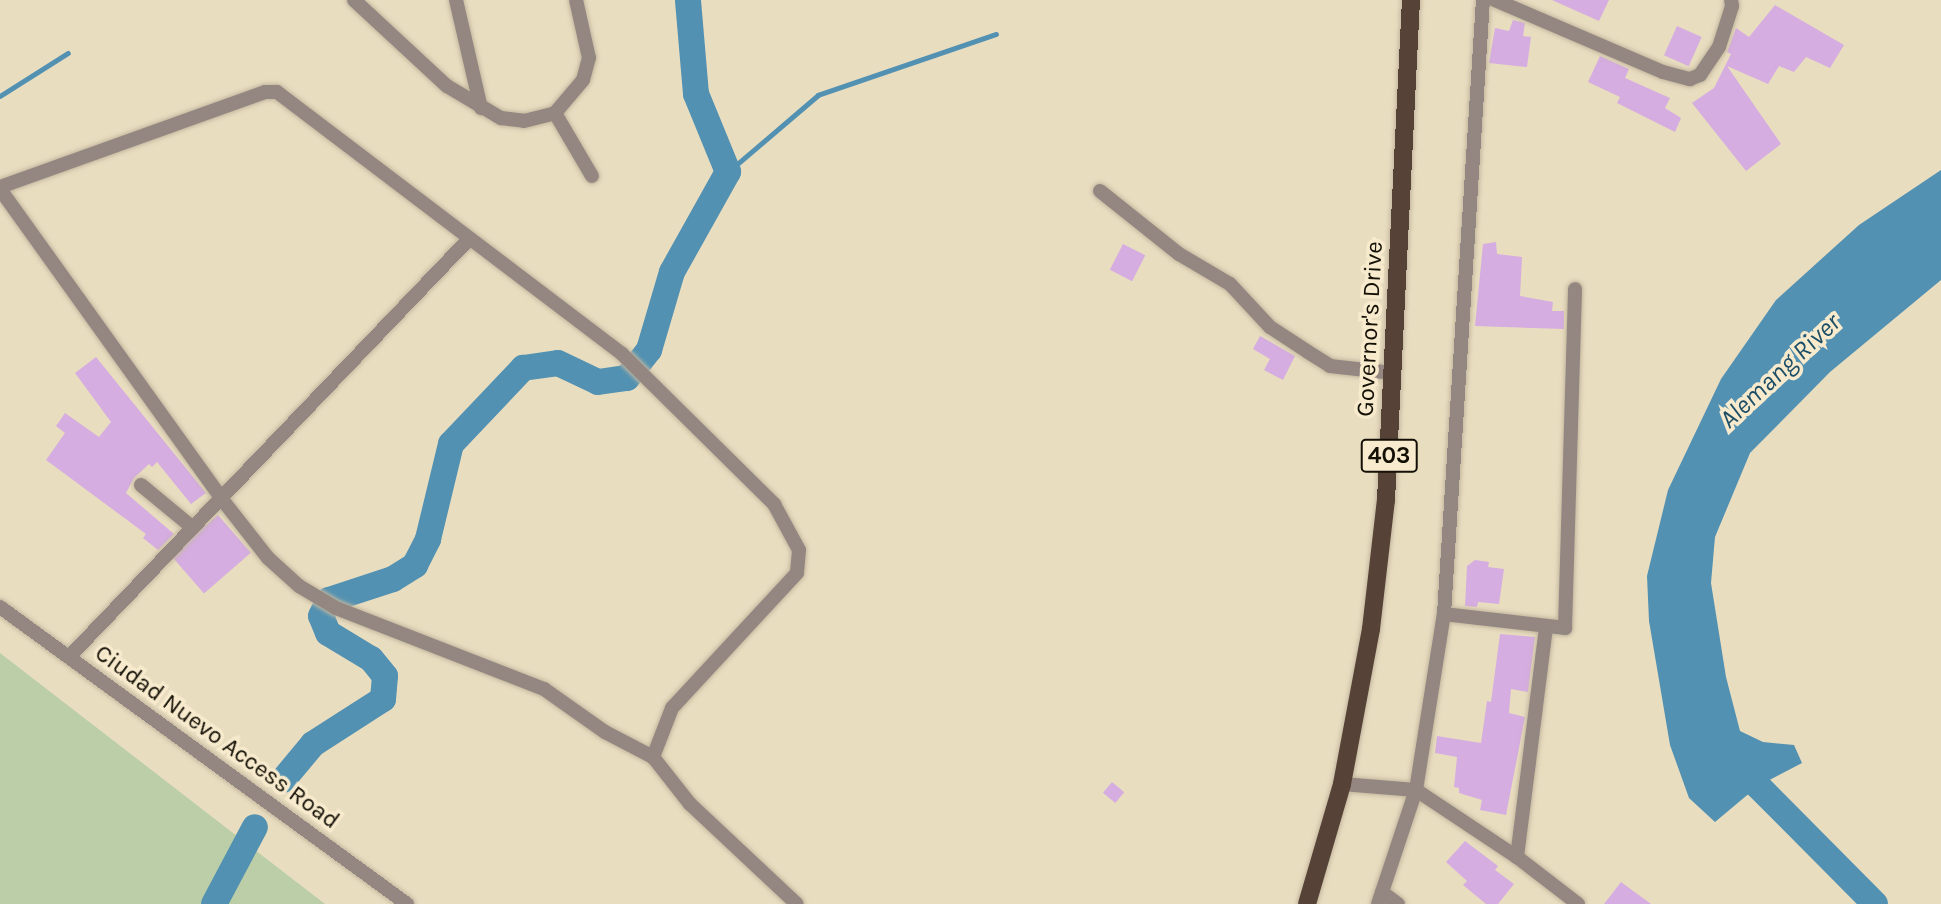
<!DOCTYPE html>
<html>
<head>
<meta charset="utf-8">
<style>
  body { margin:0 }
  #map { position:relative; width:1941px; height:904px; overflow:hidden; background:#e9ddc0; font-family:Karla,sans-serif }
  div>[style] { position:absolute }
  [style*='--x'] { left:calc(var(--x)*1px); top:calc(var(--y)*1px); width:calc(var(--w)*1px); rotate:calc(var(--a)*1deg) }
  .green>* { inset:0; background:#bbcea7 }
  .water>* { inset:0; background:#5291b2 }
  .stream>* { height:4.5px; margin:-2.25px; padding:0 2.25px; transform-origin:2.25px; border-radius:2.25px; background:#5291b2 }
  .river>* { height:26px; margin:-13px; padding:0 13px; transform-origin:13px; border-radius:13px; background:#5291b2 }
  .building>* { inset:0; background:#d5ade0; transform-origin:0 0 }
  .roads { filter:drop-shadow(0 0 2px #c3b89f) drop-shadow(0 0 2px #c3b89f) }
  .minor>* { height:14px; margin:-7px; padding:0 7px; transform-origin:7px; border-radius:7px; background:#948781 }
  .major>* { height:18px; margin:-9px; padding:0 9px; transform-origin:9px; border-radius:9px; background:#574237 }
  span { translate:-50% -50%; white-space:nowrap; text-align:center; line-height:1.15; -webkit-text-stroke:7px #f7eacd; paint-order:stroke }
  .shield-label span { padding:2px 5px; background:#f7eacd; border:2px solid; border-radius:5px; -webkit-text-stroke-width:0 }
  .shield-label { font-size:23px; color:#141006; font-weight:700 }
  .street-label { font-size:24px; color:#141006 }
  .water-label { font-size:26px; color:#1b4e66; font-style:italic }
</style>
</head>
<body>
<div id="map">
  <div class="green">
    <div style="clip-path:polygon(0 653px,325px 904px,0 904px)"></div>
  </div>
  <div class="water">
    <div style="clip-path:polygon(1941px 170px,1941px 280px,1830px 372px,1750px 453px,1715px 537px,1711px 583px,1726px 677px,1740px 731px,1763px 742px,1794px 745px,1802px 763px,1758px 786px,1715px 822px,1689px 798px,1670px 745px,1649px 621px,1647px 576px,1668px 490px,1721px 379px,1776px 300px,1859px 225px)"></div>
  </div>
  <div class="stream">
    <div style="--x:0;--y:96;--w:80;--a:-32.3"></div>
    <div style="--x:728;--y:172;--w:118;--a:-40.5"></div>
    <div style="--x:818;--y:95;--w:188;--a:-18.9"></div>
  </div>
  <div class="river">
    <div style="--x:1740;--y:756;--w:35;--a:59"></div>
    <div style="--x:1758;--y:786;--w:166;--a:45.2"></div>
    <div style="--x:283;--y:780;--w:47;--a:-50.2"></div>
    <div style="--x:313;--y:744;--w:83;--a:-32.7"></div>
    <div style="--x:383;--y:699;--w:23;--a:-85"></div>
    <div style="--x:385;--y:676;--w:22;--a:-129"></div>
    <div style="--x:371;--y:659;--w:50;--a:-148.8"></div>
    <div style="--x:328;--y:633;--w:18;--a:-112"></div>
    <div style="--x:321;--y:616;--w:18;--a:-63"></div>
    <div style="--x:329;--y:600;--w:67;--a:-18.2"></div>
    <div style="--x:393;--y:579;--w:26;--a:-32"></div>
    <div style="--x:415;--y:565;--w:29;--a:-63"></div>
    <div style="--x:428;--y:539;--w:98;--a:-76.4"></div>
    <div style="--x:451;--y:444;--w:105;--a:-46.5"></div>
    <div style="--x:523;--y:368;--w:35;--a:-8"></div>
    <div style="--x:558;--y:363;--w:44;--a:25.4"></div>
    <div style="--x:598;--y:382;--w:29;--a:-8"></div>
    <div style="--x:627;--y:378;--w:36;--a:-52"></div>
    <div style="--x:649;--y:350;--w:81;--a:-73.6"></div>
    <div style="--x:672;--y:272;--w:115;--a:-60.8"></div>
    <div style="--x:728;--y:172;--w:84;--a:-112.3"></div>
    <div style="--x:696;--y:94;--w:94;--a:-94.9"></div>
    <div style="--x:214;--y:904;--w:87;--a:-62"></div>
  </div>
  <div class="building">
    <div style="clip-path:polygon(1552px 0,1609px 0,1599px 21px)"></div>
    <div style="clip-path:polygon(1775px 5px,1844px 45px,1830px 68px,1806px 57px,1794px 72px,1779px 66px,1768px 84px,1727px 66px,1781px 144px,1746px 171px,1692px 103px,1714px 88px,1731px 54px,1727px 52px,1736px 28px,1749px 37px)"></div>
    <div style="clip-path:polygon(1513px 20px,1525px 23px,1523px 36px,1531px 37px,1527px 67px,1489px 63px,1495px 28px,1509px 31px)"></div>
    <div style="left:1677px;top:26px;width:27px;height:32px;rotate:24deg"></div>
    <div style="clip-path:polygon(1600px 56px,1629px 69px,1625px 78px,1670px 98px,1665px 108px,1681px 118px,1675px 132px,1617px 103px,1620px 97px,1588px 82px)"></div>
    <div style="clip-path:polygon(1496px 242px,1497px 254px,1522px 257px,1520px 296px,1553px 302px,1552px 311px,1564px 311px,1564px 329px,1475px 326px,1483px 244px)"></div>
    <div style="left:1123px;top:244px;width:25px;height:29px;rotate:27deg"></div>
    <div style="clip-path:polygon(1260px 336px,1295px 356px,1283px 380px,1264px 370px,1270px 359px,1253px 349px)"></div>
    <div style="clip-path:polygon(96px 357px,206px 493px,191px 504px,157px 462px,152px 467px,149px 464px,134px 478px,126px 493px,174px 534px,158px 550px,143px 538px,146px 534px,46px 460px,65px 433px,56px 426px,65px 413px,99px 437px,111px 422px,75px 373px)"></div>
    <div style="left:218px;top:515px;width:50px;height:62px;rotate:49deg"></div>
    <div style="clip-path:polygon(1475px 560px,1489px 562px,1488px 567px,1504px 569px,1499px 604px,1478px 602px,1477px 607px,1465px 606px,1467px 566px)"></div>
    <div style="clip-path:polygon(1500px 634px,1535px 637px,1528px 692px,1511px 689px,1509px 713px,1525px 717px,1506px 815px,1480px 810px,1482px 800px,1459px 793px,1459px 788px,1454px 787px,1457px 757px,1435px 753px,1437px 736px,1481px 743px,1487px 701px,1491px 702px)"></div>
    <div style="left:1112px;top:782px;width:16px;height:14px;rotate:40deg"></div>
    <div style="clip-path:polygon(1465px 841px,1498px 866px,1495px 870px,1514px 884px,1498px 904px,1486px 904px,1463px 885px,1467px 881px,1446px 862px)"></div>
    <div style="clip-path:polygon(1621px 882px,1651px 904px,1604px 904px)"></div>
  </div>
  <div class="roads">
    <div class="minor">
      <div style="--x:354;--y:0;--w:127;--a:42.8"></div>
      <div style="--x:447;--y:86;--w:63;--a:30.7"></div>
      <div style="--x:501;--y:118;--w:23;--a:7"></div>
      <div style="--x:524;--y:121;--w:32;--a:-14"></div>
      <div style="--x:555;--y:113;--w:43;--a:-49.7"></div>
      <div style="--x:583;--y:80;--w:23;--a:-75"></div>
      <div style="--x:589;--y:58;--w:59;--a:-102.6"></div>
      <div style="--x:456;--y:0;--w:111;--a:77"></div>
      <div style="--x:1495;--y:0;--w:183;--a:23.2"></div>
      <div style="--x:1663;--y:72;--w:28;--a:15"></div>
      <div style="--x:1690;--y:79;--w:11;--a:-22"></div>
      <div style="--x:1700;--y:75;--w:34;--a:-56"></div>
      <div style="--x:1719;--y:47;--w:43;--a:-72.4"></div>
      <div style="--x:1732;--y:6;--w:6;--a:-99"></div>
      <div style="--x:555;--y:113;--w:73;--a:59.6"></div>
      <div style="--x:0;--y:187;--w:282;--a:-19.7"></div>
      <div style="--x:265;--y:92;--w:12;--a:0"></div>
      <div style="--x:277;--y:92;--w:433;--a:37.2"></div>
      <div style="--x:622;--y:354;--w:214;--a:44.6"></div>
      <div style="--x:774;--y:504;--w:52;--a:61.5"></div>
      <div style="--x:799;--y:550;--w:23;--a:95"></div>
      <div style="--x:797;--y:573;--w:184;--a:132.8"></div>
      <div style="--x:672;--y:708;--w:53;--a:111.2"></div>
      <div style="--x:0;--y:189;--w:380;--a:54.4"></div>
      <div style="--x:221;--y:498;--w:76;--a:51.9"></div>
      <div style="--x:268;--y:558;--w:42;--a:42.1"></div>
      <div style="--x:299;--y:586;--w:43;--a:30.7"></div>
      <div style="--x:336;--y:608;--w:223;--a:21.3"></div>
      <div style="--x:544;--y:689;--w:75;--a:35.2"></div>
      <div style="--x:605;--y:732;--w:54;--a:27.5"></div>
      <div style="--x:653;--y:757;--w:60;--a:51.8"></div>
      <div style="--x:690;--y:804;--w:146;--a:43.1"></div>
      <div style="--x:1100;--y:191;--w:101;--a:38.6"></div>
      <div style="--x:1179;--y:254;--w:59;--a:30.5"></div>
      <div style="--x:1230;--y:284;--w:59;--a:47.1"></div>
      <div style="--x:1270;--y:327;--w:45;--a:33.3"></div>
      <div style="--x:1308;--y:352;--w:26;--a:32"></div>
      <div style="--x:1330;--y:366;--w:63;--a:6.3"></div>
      <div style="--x:141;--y:485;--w:67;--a:39.6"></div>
      <div style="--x:0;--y:607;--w:504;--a:36.12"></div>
      <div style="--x:1444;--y:614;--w:122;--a:6.6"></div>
      <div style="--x:1565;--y:628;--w:339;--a:-88.3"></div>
      <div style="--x:69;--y:657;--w:579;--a:-46.26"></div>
      <div style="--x:1342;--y:784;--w:74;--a:4.6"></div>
      <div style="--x:1416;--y:790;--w:178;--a:-81"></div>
      <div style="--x:1444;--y:614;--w:615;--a:-86.37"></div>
      <div style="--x:1517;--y:857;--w:232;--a:-82.8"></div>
      <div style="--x:1382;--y:892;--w:20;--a:37"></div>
      <div style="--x:1378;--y:904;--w:120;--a:-71.6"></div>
      <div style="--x:1416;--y:790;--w:121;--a:33.6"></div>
      <div style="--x:1517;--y:857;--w:77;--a:37.6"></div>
    </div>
    <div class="major">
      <div style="--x:1307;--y:904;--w:125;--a:-73.7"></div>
      <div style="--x:1342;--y:784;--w:158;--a:-79.4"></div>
      <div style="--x:1371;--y:629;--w:130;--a:-83.4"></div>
      <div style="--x:1386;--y:500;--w:501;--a:-87.14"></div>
    </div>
  </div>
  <div class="shield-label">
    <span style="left:1389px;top:456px">403</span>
  </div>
  <div class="street-label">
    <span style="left:1370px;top:329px;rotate:-87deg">Governor's Drive</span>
    <span style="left:217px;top:737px;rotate:36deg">Ciudad Nuevo Access Road</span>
  </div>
  <div class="water-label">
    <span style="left:1780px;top:371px;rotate:-43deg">Alemang River</span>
  </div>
</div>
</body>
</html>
